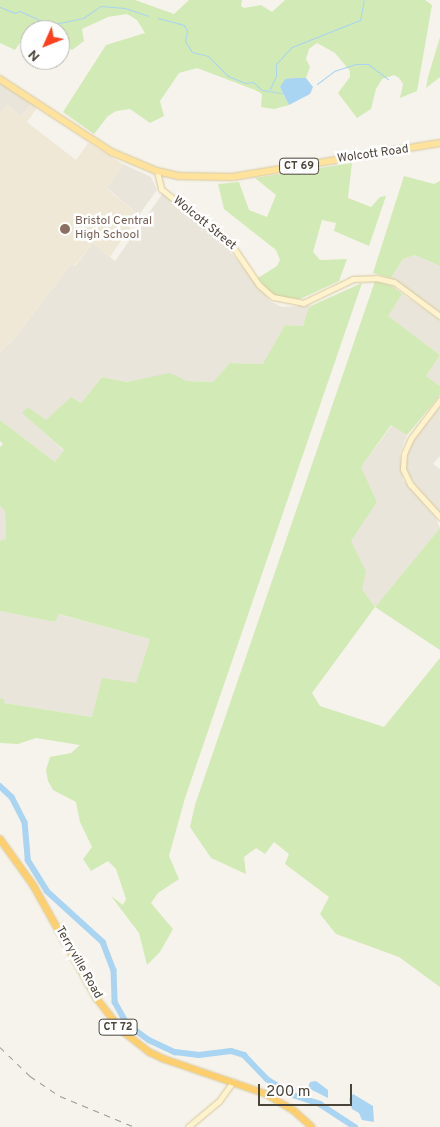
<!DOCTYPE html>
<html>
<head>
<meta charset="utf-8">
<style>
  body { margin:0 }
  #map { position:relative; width:440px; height:1127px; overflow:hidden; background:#f6f3ec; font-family:Overpass,sans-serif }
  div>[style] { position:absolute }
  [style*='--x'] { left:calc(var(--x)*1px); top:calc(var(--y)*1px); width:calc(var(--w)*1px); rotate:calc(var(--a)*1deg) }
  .residential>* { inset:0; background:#eae5da }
  .education>* { inset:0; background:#efe8d6 }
  .green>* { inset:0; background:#d2eab5 }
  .water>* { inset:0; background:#a9d4f2 }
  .stream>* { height:1px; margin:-0.5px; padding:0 0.5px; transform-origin:0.5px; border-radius:0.5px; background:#a9d4f2 }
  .river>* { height:5.5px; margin:-2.75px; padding:0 2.75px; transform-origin:2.75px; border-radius:2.75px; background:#a9d4f2 }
  .roads { filter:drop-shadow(0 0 1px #d6c79b) drop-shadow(0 0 1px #d6c79b) }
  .secondary>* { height:5px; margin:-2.5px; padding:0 2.5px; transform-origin:2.5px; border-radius:2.5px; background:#fff3cd }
  .primary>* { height:5.5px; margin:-2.75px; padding:0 2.75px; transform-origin:2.75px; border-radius:2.75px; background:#ffe39c }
  .highway>* { height:6px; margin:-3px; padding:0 3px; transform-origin:3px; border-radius:3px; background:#ffcf6e }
  .rail>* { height:1px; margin-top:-0.5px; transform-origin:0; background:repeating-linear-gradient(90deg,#9a9a9a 0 6px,transparent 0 12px) }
  .dots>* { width:14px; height:14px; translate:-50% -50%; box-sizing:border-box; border:2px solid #fff; border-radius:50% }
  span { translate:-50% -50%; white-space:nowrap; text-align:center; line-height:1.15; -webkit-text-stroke:5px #fff; paint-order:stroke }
  .shield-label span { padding:1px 4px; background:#fff; border:1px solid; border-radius:4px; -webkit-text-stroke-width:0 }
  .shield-label { font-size:11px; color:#4b4439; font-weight:700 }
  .street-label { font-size:12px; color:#4b4439 }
  .education-label { font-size:12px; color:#785e54 }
  .left { translate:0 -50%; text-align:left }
  .north { position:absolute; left:20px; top:20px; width:50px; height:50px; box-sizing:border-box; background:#fff; border:1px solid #b7b4b0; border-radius:50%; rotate:226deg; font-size:14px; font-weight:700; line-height:20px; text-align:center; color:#4b4439 }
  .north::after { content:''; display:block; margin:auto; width:18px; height:22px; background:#fc3f1d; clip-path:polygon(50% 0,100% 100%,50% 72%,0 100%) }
  .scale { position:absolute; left:258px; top:1084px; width:94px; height:22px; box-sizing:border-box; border:2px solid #4b4439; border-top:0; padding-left:6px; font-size:15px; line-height:18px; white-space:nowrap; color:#4b4439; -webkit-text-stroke:4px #fff; paint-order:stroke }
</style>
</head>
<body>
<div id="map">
  <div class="residential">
    <div style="clip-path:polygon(0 82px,33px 102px,21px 117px,7px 105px,0 113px)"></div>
    <div style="clip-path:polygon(123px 164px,151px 177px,157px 190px,139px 215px,107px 188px)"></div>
    <div style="clip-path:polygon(163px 193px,221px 240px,270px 301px,282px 307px,313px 305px,308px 309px,303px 326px,285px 325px,264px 364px,230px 363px,213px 382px,187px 381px,170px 374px,127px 382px,102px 377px,81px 403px,71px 397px,46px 421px,28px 407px,23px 413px,64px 451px,55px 462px,0 420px,0 352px,13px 340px,71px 264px,75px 266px,93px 243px,115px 261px)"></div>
    <div style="clip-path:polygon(415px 255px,440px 266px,440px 312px,391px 278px,403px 259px)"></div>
    <div style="clip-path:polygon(402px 294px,440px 320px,440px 386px,426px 376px,440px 355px,387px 316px)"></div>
    <div style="clip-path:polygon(440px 406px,440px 456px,433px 464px,440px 469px,440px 513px,414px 483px,406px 469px,406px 454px,414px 439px)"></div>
    <div style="clip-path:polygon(392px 425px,407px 435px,400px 453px,403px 480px,436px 518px,440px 528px,375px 607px,362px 589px,351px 541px,377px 502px,361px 467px)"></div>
    <div style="clip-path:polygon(0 506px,5px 511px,6px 539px,0 541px)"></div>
    <div style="clip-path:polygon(0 611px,55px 622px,58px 614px,150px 639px,136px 684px,93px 717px,3px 703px,4px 699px,0 698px)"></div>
  </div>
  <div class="education">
    <div style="clip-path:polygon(32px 104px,37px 108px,27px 122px,76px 160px,88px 143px,123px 164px,107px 189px,139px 215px,110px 257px,93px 243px,74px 266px,71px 264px,13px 340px,0 352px,0 113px,7px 105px,21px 117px)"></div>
  </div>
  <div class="green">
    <div style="clip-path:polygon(0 0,135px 0,174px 14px,189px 0,242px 0,241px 6px,244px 8px,261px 5px,272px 12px,285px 0,425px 0,432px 5px,417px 91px,400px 98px,403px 84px,399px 78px,394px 75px,382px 79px,376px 89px,371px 109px,357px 118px,338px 93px,350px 77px,350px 71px,335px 53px,317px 43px,309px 49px,306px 59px,310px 67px,306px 78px,296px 78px,280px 87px,289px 105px,274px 109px,261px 107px,262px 94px,255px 90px,197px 68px,179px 73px,160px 101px,164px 116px,150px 123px,130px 109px,116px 111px,108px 116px,94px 134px,63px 112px,106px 45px,145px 33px,137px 20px,127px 14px,108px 17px,82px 29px,84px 41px,72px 50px,60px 42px,60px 30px,40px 30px,32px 25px,15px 50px,0 43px)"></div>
    <div style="clip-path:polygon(440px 37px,440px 77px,426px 88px,428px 77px)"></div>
    <div style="clip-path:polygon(352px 163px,348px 198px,371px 207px,380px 197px,386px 196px,369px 246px,334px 231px,336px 223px,322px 220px,313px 252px,320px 260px,347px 259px,339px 281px,300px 299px,279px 297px,269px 292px,258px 278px,277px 266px,280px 260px,276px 250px,224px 209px,218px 184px,239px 182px,249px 210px,267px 217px,276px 195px,255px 178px)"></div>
    <div style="clip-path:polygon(404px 176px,434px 184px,440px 181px,440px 266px,415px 255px,403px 259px,391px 278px,373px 273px)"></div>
    <div style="clip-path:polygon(375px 281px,392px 286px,402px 294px,388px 316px,440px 355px,426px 376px,440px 386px,440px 395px,407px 435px,391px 425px,361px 467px,377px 502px,351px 541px,366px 572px,362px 589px,375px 607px,440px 528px,440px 650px,375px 607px,312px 693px,320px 706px,384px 727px,440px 658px,440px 987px,399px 957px,336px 934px,320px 914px,329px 897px,285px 864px,289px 854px,274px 842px,265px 854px,256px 848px,244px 857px,246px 874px,211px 858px,190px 827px,195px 805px)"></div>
    <div style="clip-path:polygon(362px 283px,185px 798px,169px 856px,179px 879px,158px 893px,151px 903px,173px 929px,160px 952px,147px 965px,139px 933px,111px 896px,123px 905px,126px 899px,116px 869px,108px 861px,91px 871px,83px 859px,92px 847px,80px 822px,76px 802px,53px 790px,48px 781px,46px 770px,50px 757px,71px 753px,80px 745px,36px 738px,18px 744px,0 743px,0 698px,4px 699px,4px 703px,92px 717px,102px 678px,136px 683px,150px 639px,59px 614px,55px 622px,0 611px,0 541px,6px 539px,5px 511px,0 506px,0 447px,3px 444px,0 441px,0 420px,55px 462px,64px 450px,22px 413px,28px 407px,46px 420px,71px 397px,81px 403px,102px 377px,127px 382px,170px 373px,187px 381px,213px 382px,230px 363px,263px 364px,285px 325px,303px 326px,308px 309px,313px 305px)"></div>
  </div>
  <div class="water">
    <div style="clip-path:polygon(296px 78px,306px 78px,313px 87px,310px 94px,289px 105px,280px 87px,285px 79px)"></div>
    <div style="clip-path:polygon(316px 1081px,328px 1090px,328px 1098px,308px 1088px,310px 1082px)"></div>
    <div style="clip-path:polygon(353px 1094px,373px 1106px,374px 1122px,362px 1120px,359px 1113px,352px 1109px,349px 1099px)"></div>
  </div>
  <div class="stream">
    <div style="--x:0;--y:7;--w:16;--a:22"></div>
    <div style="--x:15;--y:13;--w:5;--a:-22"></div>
    <div style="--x:20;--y:11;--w:33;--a:25"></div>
    <div style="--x:50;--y:25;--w:34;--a:-12"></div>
    <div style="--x:83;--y:18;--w:22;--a:-34"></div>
    <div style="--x:101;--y:6;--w:24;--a:5"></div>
    <div style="--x:125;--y:8;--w:24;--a:19"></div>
    <div style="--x:158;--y:18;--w:27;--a:15"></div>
    <div style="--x:184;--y:25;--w:7;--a:63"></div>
    <div style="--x:187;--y:31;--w:10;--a:101"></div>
    <div style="--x:185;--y:41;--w:13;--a:58"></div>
    <div style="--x:192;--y:52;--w:16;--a:14"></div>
    <div style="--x:208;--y:56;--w:28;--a:45"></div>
    <div style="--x:228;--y:76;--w:18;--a:22"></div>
    <div style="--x:245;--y:83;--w:8;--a:-7"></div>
    <div style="--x:253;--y:82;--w:12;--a:42"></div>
    <div style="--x:262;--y:90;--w:20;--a:9"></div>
    <div style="--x:317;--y:84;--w:21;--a:-37"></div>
    <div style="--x:334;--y:71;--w:22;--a:-18"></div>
    <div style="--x:355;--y:64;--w:13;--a:0"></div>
    <div style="--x:368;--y:64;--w:25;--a:37"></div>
    <div style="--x:270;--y:89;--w:14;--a:-65"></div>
    <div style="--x:276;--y:76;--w:12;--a:-90"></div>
    <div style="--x:276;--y:64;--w:23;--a:-47"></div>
    <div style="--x:292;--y:47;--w:73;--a:-21.7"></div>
    <div style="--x:360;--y:20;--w:20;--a:-79"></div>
  </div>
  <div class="river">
    <div style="--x:0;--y:786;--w:16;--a:43"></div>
    <div style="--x:12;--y:797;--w:28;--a:63"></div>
    <div style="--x:25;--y:822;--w:38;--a:85"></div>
    <div style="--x:28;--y:860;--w:36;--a:58"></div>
    <div style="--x:47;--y:891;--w:76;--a:42.3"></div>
    <div style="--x:103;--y:942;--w:30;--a:69"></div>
    <div style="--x:114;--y:970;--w:32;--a:88"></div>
    <div style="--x:115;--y:1002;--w:25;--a:61"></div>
    <div style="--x:127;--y:1024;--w:27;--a:36"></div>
    <div style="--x:149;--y:1040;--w:29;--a:25"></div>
    <div style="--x:175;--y:1052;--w:24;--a:7"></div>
    <div style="--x:199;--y:1055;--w:32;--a:-7"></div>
    <div style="--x:231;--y:1051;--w:14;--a:17"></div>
    <div style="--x:244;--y:1055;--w:33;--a:46"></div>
    <div style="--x:267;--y:1079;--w:27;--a:33"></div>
    <div style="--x:290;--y:1094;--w:32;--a:18"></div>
    <div style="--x:320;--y:1104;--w:42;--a:33.3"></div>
  </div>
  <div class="roads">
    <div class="secondary">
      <div style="--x:157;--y:171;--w:18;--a:77"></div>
      <div style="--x:161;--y:189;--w:89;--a:38.2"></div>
      <div style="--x:231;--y:244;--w:50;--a:55.7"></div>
      <div style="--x:259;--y:285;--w:18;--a:41"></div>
      <div style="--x:273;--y:297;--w:31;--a:11"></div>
      <div style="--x:303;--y:303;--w:55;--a:-25.6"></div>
      <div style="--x:353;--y:279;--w:23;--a:-2"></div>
      <div style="--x:376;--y:278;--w:18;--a:13"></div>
      <div style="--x:394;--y:282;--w:57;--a:36.5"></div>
      <div style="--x:440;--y:400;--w:48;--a:127.3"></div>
      <div style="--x:411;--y:438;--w:17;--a:114"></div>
      <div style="--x:404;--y:454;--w:15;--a:94"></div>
      <div style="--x:403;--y:469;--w:17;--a:65"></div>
      <div style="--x:410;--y:484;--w:45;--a:47.7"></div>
      <div style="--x:188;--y:1127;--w:40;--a:-40"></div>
      <div style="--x:219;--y:1101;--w:24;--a:-54"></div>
    </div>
    <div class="primary">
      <div style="--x:0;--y:79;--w:134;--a:33.1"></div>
      <div style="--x:112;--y:152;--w:49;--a:22.9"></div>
      <div style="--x:157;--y:171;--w:23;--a:13"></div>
      <div style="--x:179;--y:176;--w:53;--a:1.1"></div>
      <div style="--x:232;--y:177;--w:211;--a:-9.3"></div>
    </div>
    <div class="highway">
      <div style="--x:0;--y:839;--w:57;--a:54.3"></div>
      <div style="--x:33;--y:885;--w:131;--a:60.7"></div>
      <div style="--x:97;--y:999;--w:39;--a:52"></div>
      <div style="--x:121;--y:1030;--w:36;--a:38"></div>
      <div style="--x:149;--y:1052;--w:17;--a:25"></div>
      <div style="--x:164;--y:1059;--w:108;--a:18.9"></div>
      <div style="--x:266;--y:1094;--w:31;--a:31"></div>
      <div style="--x:293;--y:1110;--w:25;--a:42"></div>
    </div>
  </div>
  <div class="rail">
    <div style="--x:0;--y:1047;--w:42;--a:44"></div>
    <div style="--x:30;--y:1076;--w:36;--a:34"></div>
    <div style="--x:60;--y:1096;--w:81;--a:22.5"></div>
  </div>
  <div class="dots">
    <div style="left:65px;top:229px;background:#8d6e63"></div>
  </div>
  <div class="shield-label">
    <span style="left:299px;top:166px">CT 69</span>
    <span style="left:118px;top:1027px">CT 72</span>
  </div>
  <div class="street-label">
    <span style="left:373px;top:155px;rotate:-8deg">Wolcott Road</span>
    <span style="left:204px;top:224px;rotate:39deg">Wolcott Street</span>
    <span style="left:78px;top:963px;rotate:60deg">Terryville Road</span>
  </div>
  <div class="education-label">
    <span class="left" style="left:75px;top:229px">Bristol Central<br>High School</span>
  </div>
  <div class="north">N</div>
  <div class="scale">200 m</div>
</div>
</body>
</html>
